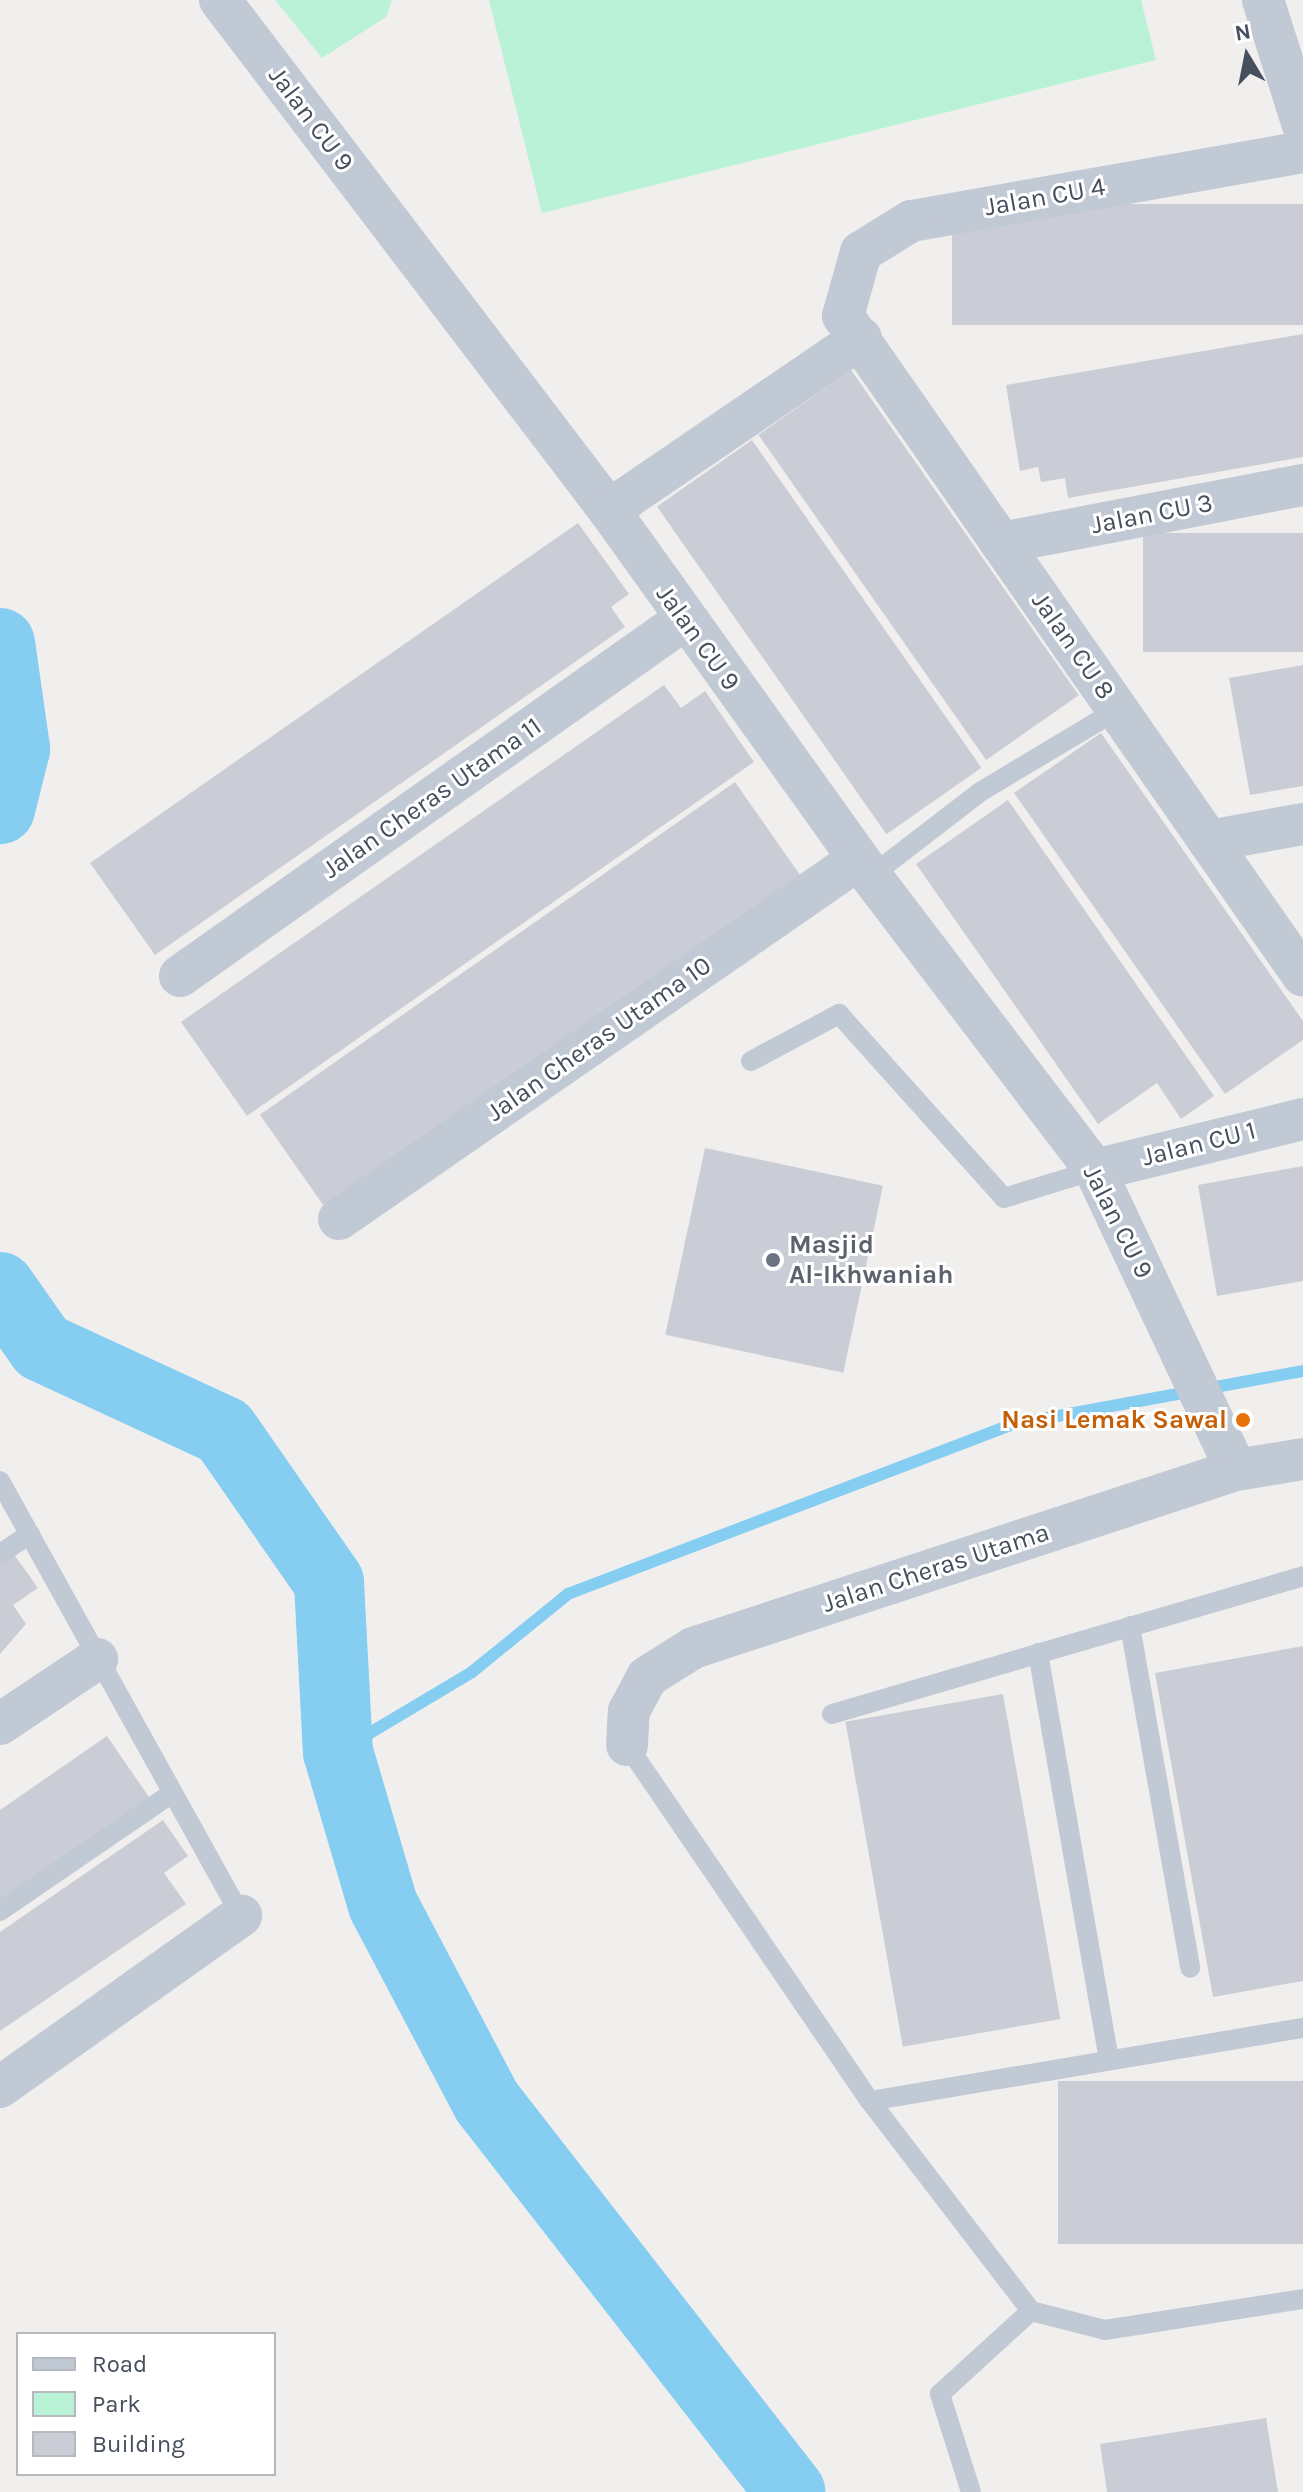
<!DOCTYPE html>
<html>
<head>
<meta charset="utf-8">
<style>
  body { margin:0 }
  #map { position:relative; width:1303px; height:2492px; overflow:hidden; background:#f1efee; font-family:Karla,sans-serif }
  div>[style] { position:absolute }
  [style*='--x'] { left:calc(var(--x)*1px); top:calc(var(--y)*1px); width:calc(var(--w)*1px); rotate:calc(var(--a)*1deg) }
  .green>* { inset:0; background:#baf2d7 }
  .stream>* { height:12px; margin:-6px; padding:0 6px; transform-origin:6px; border-radius:6px; background:#85cdf1 }
  .river>* { height:70px; margin:-35px; padding:0 35px; transform-origin:35px; border-radius:35px; background:#85cdf1 }
  .building>* { inset:0; background:#cacdd5; transform-origin:0 0 }
  .lane>* { height:20px; margin:-10px; padding:0 10px; transform-origin:10px; border-radius:10px; background:#c1c9d5 }
  .street>* { height:42px; margin:-21px; padding:0 21px; transform-origin:21px; border-radius:21px; background:#c1c9d5 }
  .dots>* { width:22px; height:22px; translate:-50% -50%; box-sizing:border-box; border:4px solid #fff; border-radius:50% }
  span { translate:-50% -50%; white-space:nowrap; text-align:center; line-height:1.15; -webkit-text-stroke:6px #fff; paint-order:stroke }
  .street-label { font-size:26px; color:#464f5d }
  .worship-label { font-size:26px; color:#5b616d; font-weight:700 }
  .left { translate:0 -50%; text-align:left }
  .food-label { font-size:26px; color:#c56008; font-weight:700 }
  .right { translate:-100% -50%; text-align:right }
  .legend { position:absolute; left:16px; top:2332px; width:260px; height:144px; box-sizing:border-box; background:#fff; border:2px solid #b5b9be; margin:0; padding:10px 14px; list-style:none; font-size:24px; color:#464f5d }
  .legend li { display:flex; align-items:center; gap:16px; height:40px }
  .legend b { width:40px; border:2px solid #b5b9be }
  .north { position:absolute; left:1207px; top:16px; width:80px; height:80px; -webkit-text-stroke:6px #fff; paint-order:stroke; rotate:350deg; font-size:22px; font-weight:700; line-height:32px; text-align:center; color:#464f5d }
  .north::after { content:''; display:block; margin:auto; width:28px; height:36px; background:#464f5d; clip-path:polygon(50% 0,100% 100%,50% 72%,0 100%) }
</style>
</head>
<body>
<div id="map">
  <div class="green">
    <div style="clip-path:polygon(275px 0,392px 0,386px 17px,322px 58px)"></div>
    <div style="clip-path:polygon(489px 0,1141px 0,1156px 60px,542px 213px)"></div>
  </div>
  <div class="stream">
    <div style="--x:338;--y:1752;--w:156;--a:-30.8"></div>
    <div style="--x:472;--y:1672;--w:124;--a:-39.1"></div>
    <div style="--x:568;--y:1594;--w:477;--a:-20.9"></div>
    <div style="--x:1014;--y:1424;--w:294;--a:-10.4"></div>
  </div>
  <div class="river">
    <div style="--x:0;--y:643;--w:107;--a:81.9"></div>
    <div style="--x:15;--y:749;--w:62;--a:104"></div>
    <div style="--x:0;--y:1287;--w:73;--a:55"></div>
    <div style="--x:42;--y:1347;--w:200;--a:24.8"></div>
    <div style="--x:224;--y:1431;--w:184;--a:55.2"></div>
    <div style="--x:329;--y:1582;--w:170;--a:87"></div>
    <div style="--x:338;--y:1752;--w:159;--a:73.6"></div>
    <div style="--x:383;--y:1905;--w:223;--a:62.2"></div>
    <div style="--x:487;--y:2102;--w:494;--a:52.1"></div>
  </div>
  <div class="building">
    <div style="left:1303px;top:204px;width:121px;height:351px;rotate:90deg"></div>
    <div style="clip-path:polygon(1303px 334px,1303px 457px,1068px 498px,1065px 478px,1041px 482px,1038px 467px,1020px 471px,1006px 385px)"></div>
    <div style="left:851px;top:370px;width:397px;height:113px;rotate:55deg"></div>
    <div style="left:752px;top:440px;width:400px;height:116px;rotate:55deg"></div>
    <div style="clip-path:polygon(578px 523px,629px 594px,611px 607px,625px 627px,155px 955px,90px 863px)"></div>
    <div style="left:1303px;top:533px;width:119px;height:160px;rotate:90deg"></div>
    <div style="clip-path:polygon(1303px 665px,1303px 786px,1250px 795px,1229px 678px)"></div>
    <div style="clip-path:polygon(664px 685px,681px 708px,705px 691px,754px 762px,247px 1116px,181px 1022px)"></div>
    <div style="clip-path:polygon(1101px 733px,1303px 1021px,1303px 1040px,1225px 1094px,1014px 793px)"></div>
    <div style="left:735px;top:782px;width:114px;height:580px;rotate:55deg"></div>
    <div style="clip-path:polygon(1008px 800px,1214px 1096px,1181px 1119px,1157px 1083px,1098px 1124px,916px 864px)"></div>
    <div style="left:705px;top:1148px;width:182px;height:191px;rotate:12deg"></div>
    <div style="clip-path:polygon(1303px 1166px,1303px 1281px,1217px 1296px,1198px 1185px)"></div>
    <div style="clip-path:polygon(13px 1553px,38px 1588px,13px 1605px,26px 1624px,0 1654px,0 1562px)"></div>
    <div style="clip-path:polygon(1303px 1646px,1303px 1981px,1213px 1997px,1155px 1673px)"></div>
    <div style="left:1003px;top:1694px;width:330px;height:160px;rotate:80deg"></div>
    <div style="clip-path:polygon(107px 1736px,151px 1800px,0 1904px,0 1810px)"></div>
    <div style="clip-path:polygon(163px 1820px,188px 1856px,164px 1873px,186px 1904px,0 2031px,0 1932px)"></div>
    <div style="left:1303px;top:2081px;width:163px;height:245px;rotate:90deg"></div>
    <div style="clip-path:polygon(1266px 2418px,1278px 2492px,1107px 2492px,1100px 2444px)"></div>
  </div>
  <div class="lane">
    <div style="--x:871;--y:876;--w:138;--a:-37.6"></div>
    <div style="--x:980;--y:792;--w:160;--a:-30.9"></div>
    <div style="--x:751;--y:1061;--w:100;--a:-28.1"></div>
    <div style="--x:839;--y:1014;--w:247;--a:48.1"></div>
    <div style="--x:1004;--y:1198;--w:95;--a:-17.1"></div>
    <div style="--x:0;--y:1481;--w:497;--a:61"></div>
    <div style="--x:0;--y:1554;--w:36;--a:-34"></div>
    <div style="--x:1130;--y:1626;--w:347;--a:80"></div>
    <div style="--x:1038;--y:1653;--w:411;--a:80.1"></div>
    <div style="--x:832;--y:1714;--w:491;--a:-16.3"></div>
    <div style="--x:627;--y:1745;--w:431;--a:55.7"></div>
    <div style="--x:870;--y:2101;--w:265;--a:52.5"></div>
    <div style="--x:1031;--y:2311;--w:76;--a:14.4"></div>
    <div style="--x:1105;--y:2330;--w:200;--a:-8.9"></div>
    <div style="--x:0;--y:1911;--w:207;--a:-34.4"></div>
    <div style="--x:870;--y:2101;--w:439;--a:-9.6"></div>
    <div style="--x:971;--y:2492;--w:103;--a:-107.6"></div>
    <div style="--x:940;--y:2394;--w:123;--a:-42.4"></div>
  </div>
  <div class="street">
    <div style="--x:220;--y:0;--w:641;--a:52.67"></div>
    <div style="--x:609;--y:510;--w:450;--a:54.4"></div>
    <div style="--x:871;--y:876;--w:370;--a:52.7"></div>
    <div style="--x:1095;--y:1170;--w:331;--a:64.8"></div>
    <div style="--x:1263;--y:0;--w:131;--a:72.3"></div>
    <div style="--x:1303;--y:152;--w:398;--a:170"></div>
    <div style="--x:911;--y:221;--w:59;--a:148.2"></div>
    <div style="--x:861;--y:252;--w:66;--a:105.7"></div>
    <div style="--x:843;--y:316;--w:804;--a:55.12"></div>
    <div style="--x:609;--y:510;--w:305;--a:-34.3"></div>
    <div style="--x:1001;--y:543;--w:308;--a:-10.9"></div>
    <div style="--x:1209;--y:841;--w:96;--a:-10.3"></div>
    <div style="--x:180;--y:976;--w:617;--a:-35.24"></div>
    <div style="--x:1095;--y:1170;--w:214;--a:-13.8"></div>
    <div style="--x:339;--y:1219;--w:632;--a:-34.7"></div>
    <div style="--x:0;--y:1724;--w:117;--a:-33.8"></div>
    <div style="--x:627;--y:1745;--w:34;--a:-87"></div>
    <div style="--x:629;--y:1711;--w:38;--a:-62"></div>
    <div style="--x:647;--y:1677;--w:54;--a:-32.2"></div>
    <div style="--x:693;--y:1648;--w:571;--a:-18.15"></div>
    <div style="--x:1236;--y:1470;--w:68;--a:-9.3"></div>
    <div style="--x:0;--y:2087;--w:296;--a:-35.4"></div>
  </div>
  <div class="dots">
    <div style="left:773px;top:1260px;background:#6b7280"></div>
    <div style="left:1243px;top:1420px;background:#e8710a"></div>
  </div>
  <div class="street-label">
    <span style="left:311px;top:119px;rotate:53deg">Jalan CU 9</span>
    <span style="left:1045px;top:197px;rotate:-10deg">Jalan CU 4</span>
    <span style="left:1152px;top:514px;rotate:-11deg">Jalan CU 3</span>
    <span style="left:698px;top:638px;rotate:54deg">Jalan CU 9</span>
    <span style="left:1073px;top:646px;rotate:55deg">Jalan CU 8</span>
    <span style="left:432px;top:798px;rotate:-35deg">Jalan Cheras Utama 11</span>
    <span style="left:599px;top:1039px;rotate:-35deg">Jalan Cheras Utama 10</span>
    <span style="left:1199px;top:1144px;rotate:-14deg">Jalan CU 1</span>
    <span style="left:1118px;top:1222px;rotate:63deg">Jalan CU 9</span>
    <span style="left:936px;top:1568px;rotate:-18deg">Jalan Cheras Utama</span>
  </div>
  <div class="worship-label">
    <span class="left" style="left:789px;top:1260px">Masjid<br>Al-Ikhwaniah</span>
  </div>
  <div class="food-label">
    <span class="right" style="left:1227px;top:1420px">Nasi Lemak Sawal</span>
  </div>
  <ul class="legend">
  <li><b style="height:10px;background:#c1c9d5"></b>Road</li>
  <li><b style="height:22px;background:#baf2d7"></b>Park</li>
  <li><b style="height:22px;background:#cacdd5"></b>Building</li>
  </ul>
  <div class="north">N</div>
</div>
</body>
</html>
